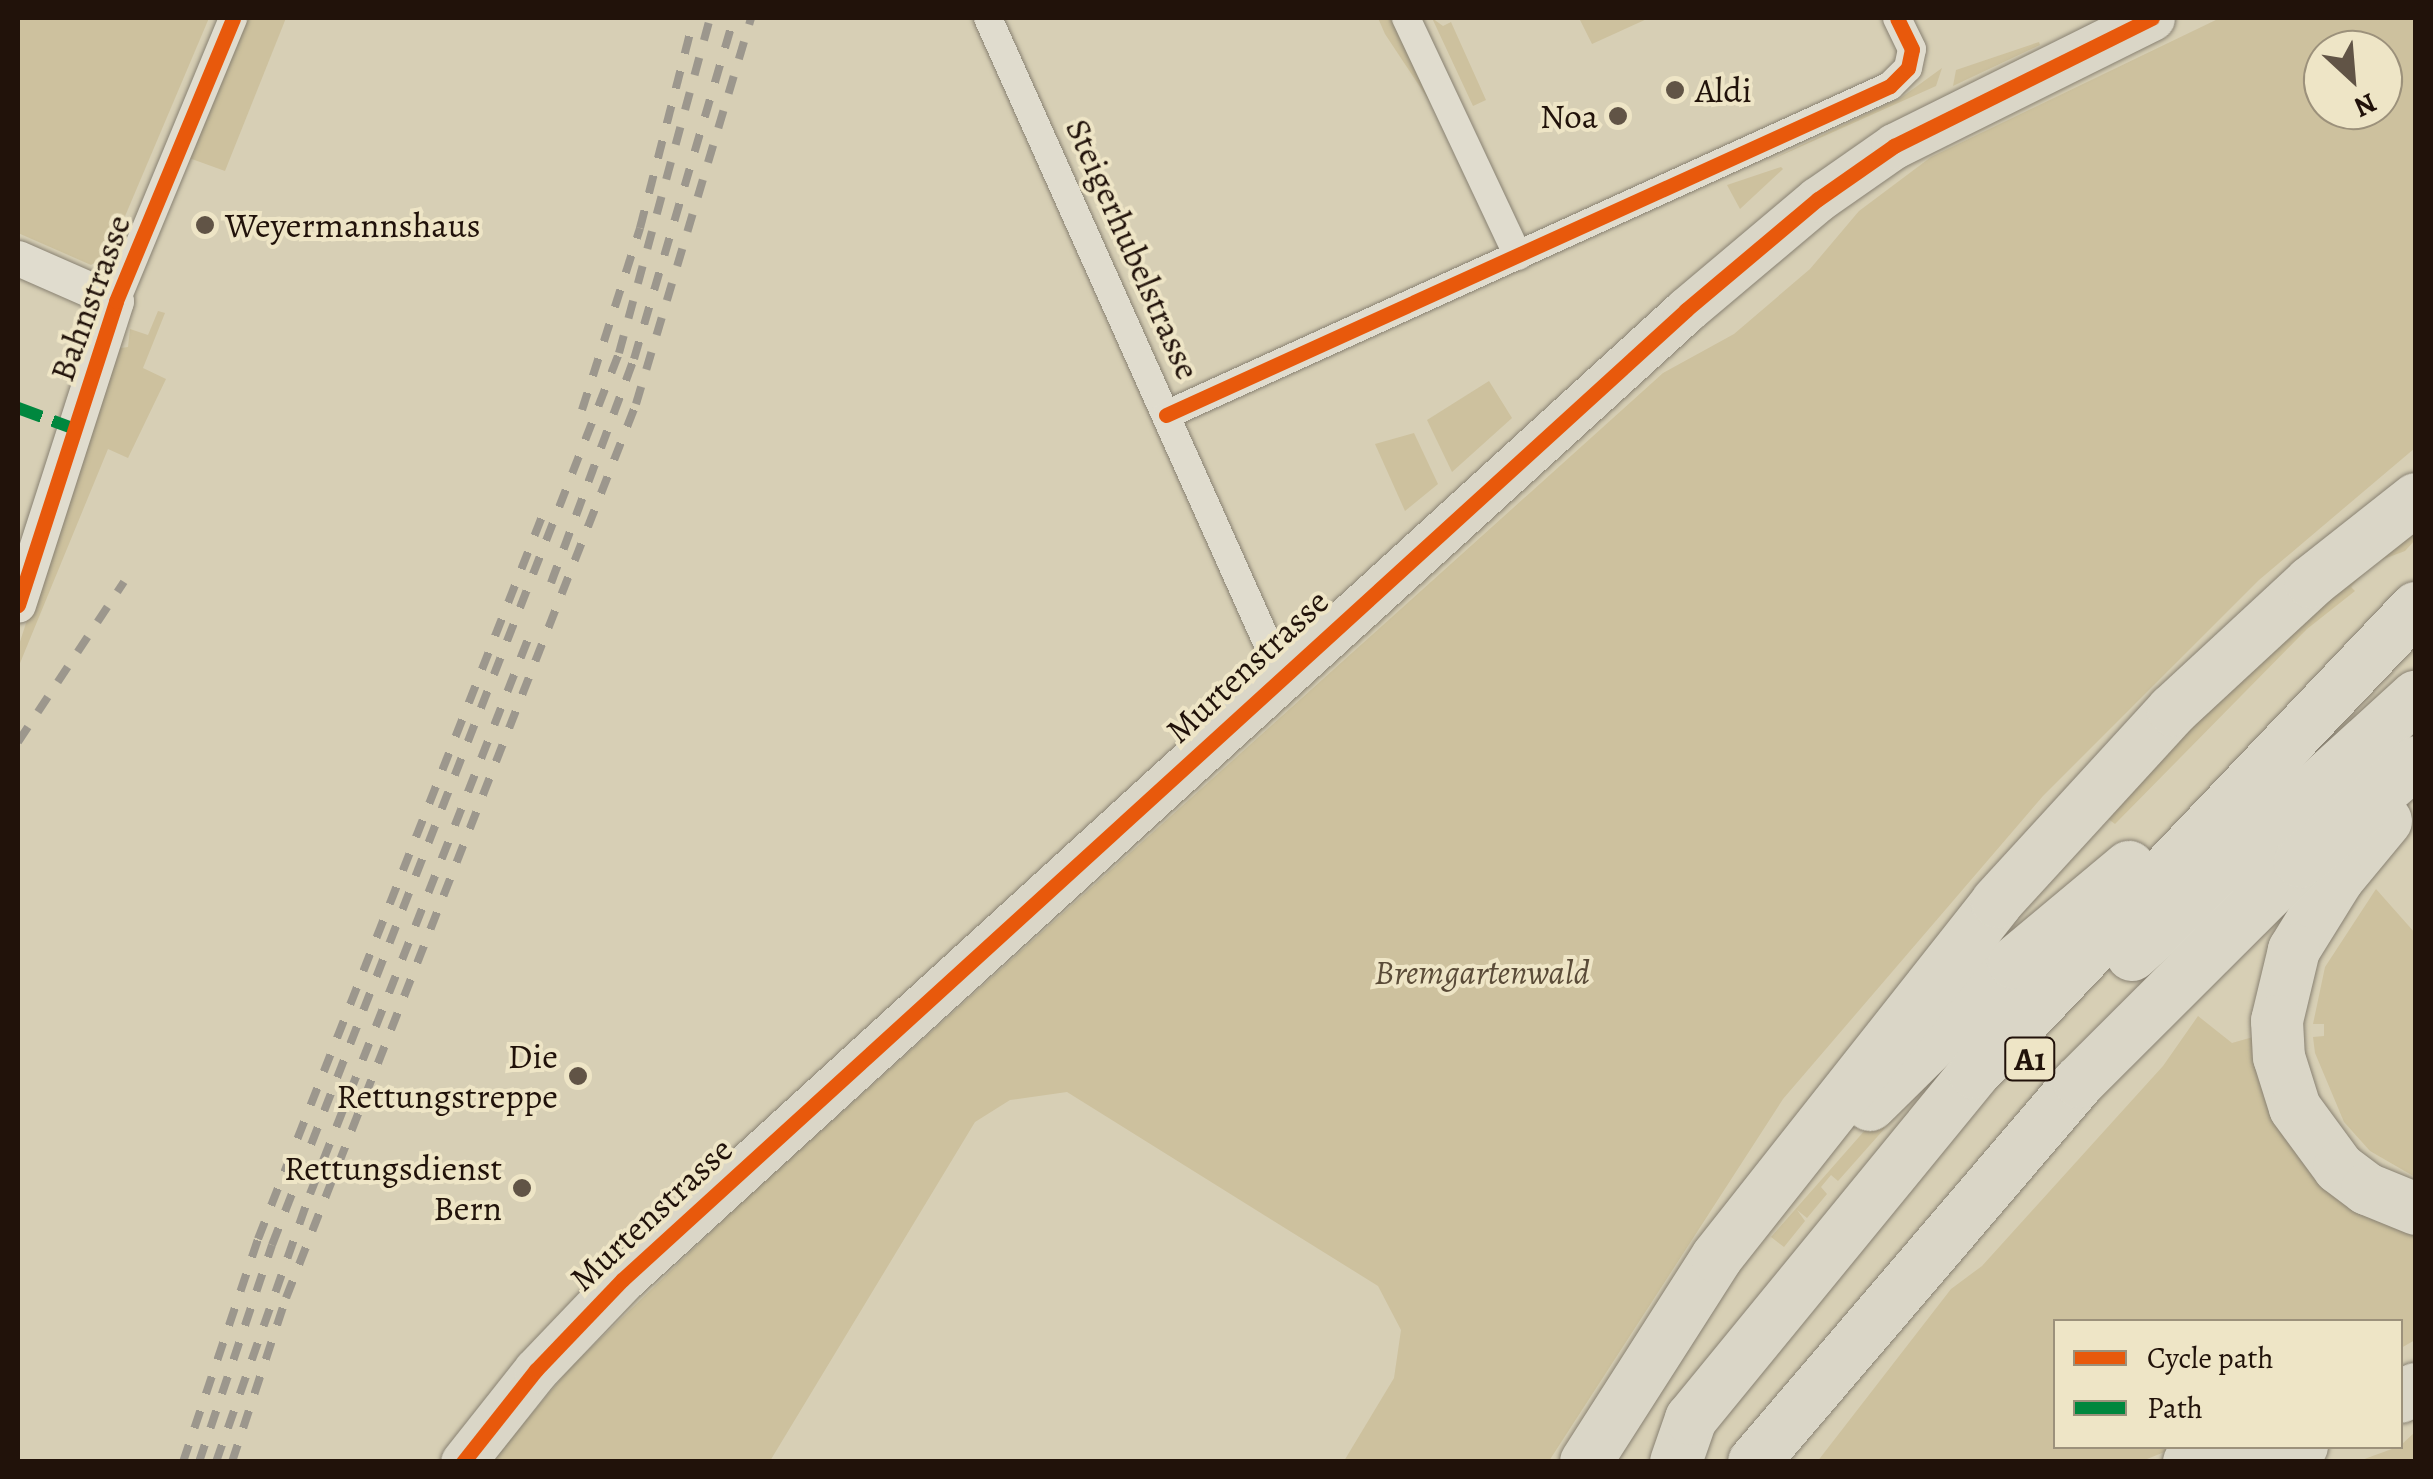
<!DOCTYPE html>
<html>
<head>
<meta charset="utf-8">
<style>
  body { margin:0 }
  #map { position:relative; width:2433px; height:1479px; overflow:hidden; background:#d7cfb5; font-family:Alegreya,serif }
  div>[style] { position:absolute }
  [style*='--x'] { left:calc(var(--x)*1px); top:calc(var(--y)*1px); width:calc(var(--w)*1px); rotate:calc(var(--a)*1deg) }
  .green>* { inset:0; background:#cdc19e }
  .roads { filter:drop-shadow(0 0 2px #888172) drop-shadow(0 0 2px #888172) }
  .minor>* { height:28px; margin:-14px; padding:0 14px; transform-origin:14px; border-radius:14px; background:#e0dcce }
  .tertiary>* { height:35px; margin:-17.5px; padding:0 17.5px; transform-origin:17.5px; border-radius:17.5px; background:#e0dcce }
  .primary>* { height:45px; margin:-22.5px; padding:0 22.5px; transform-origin:22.5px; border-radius:22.5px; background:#dad6c7 }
  .motorway>* { height:52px; margin:-26px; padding:0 26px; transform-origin:26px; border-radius:26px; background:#dad6c7 }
  .rail>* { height:8px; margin-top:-4px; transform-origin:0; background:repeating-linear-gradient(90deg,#9c978d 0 18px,transparent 0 36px) }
  .quiet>* { height:12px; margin-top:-6px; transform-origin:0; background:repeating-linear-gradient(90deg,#00873e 0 25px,transparent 0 37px) }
  .cycleway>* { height:15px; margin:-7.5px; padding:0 7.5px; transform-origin:7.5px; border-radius:7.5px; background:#e8590c }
  .dots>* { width:28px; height:28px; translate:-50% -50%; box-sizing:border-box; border:5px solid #eee5c6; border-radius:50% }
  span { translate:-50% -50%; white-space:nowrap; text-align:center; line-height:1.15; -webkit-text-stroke:8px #eee5c6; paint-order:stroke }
  .shield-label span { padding:2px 8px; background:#eee5c6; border:2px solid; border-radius:8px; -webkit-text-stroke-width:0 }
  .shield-label { font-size:32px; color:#21120a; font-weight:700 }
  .poi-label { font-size:35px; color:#21120a }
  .left { translate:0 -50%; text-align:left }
  .right { translate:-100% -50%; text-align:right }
  .street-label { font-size:35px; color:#21120a }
  .park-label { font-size:35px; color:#5a4b38; font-style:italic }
  .frame { position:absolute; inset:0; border:20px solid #21120a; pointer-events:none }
  .legend { position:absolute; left:2053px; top:1319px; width:350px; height:130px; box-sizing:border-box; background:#eee5c6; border:2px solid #9c917b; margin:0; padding:12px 18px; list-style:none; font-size:30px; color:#21120a }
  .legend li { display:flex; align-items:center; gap:20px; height:50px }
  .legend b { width:50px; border:2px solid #9c917b }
  .north { position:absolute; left:2303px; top:30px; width:100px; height:100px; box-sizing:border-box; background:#eee5c6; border:2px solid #9c917b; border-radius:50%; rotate:154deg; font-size:28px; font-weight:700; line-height:40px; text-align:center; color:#21120a }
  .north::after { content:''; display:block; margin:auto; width:35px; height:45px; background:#615446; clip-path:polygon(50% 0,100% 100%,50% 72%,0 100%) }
</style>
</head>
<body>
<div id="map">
  <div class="green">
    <div style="clip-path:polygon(18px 18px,209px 18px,109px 254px,91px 265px,18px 233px)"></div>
    <div style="clip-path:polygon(237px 18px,286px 18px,225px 171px,189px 158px)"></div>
    <div style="clip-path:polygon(1378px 18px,1391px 18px,1430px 102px,1385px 34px)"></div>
    <div style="clip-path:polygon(1432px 18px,1443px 26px,1451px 22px,1486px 100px,1473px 106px)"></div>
    <div style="clip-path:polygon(1579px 18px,1649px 18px,1592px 44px)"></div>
    <div style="clip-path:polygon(evenodd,2220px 18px,2415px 18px,2415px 448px,2259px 580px,2043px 796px,1783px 1099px,1549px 1461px,1344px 1461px,1394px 1378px,1401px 1330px,1378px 1286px,1067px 1092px,1010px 1100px,975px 1122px,770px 1461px,491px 1462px,572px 1366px,740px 1204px,1663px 373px,1734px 334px,1810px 269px,1859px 211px,1931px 157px,2220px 18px,2323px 50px,2383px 50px,2383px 110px,2323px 110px,2323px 50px)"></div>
    <div style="clip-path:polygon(2039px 42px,2040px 45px,1953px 86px,1956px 70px)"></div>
    <div style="clip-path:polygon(1942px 68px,1936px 86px,1762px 164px,1902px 97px)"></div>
    <div style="clip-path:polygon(1781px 167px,1783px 169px,1740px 209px,1727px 185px)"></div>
    <div style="clip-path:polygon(158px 311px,165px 313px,143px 368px,166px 379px,128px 458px,108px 449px,18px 668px,18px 648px,114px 349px,128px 347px,130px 329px,148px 335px)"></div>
    <div style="clip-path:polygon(1489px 381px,1512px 418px,1452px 472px,1427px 420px)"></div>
    <div style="clip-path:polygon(1414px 433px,1438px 484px,1405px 511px,1375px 444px)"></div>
    <div style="clip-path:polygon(2415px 521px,2415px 540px,2405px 551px,2373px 563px,2351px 587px,2355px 591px,2307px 629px,2115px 824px,2103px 815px,2192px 717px)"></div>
    <div style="clip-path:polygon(2376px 889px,2415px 933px,2415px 1177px,2370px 1151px,2344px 1122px,2315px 1053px,2313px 1037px,2324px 1036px,2324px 1024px,2313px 1024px,2325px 967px)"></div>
    <div style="clip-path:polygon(2198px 1016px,2232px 1043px,2253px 1037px,2265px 1045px,2415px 1223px,2415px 1340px,2401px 1348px,2400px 1322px,2056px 1322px,2056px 1446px,2177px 1447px,2142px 1461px,1817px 1462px,1951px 1289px,1982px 1266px,2163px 1066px)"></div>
    <div style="clip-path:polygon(1910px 1079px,1917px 1092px,1838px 1181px,1831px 1175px,1821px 1187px,1827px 1194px,1807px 1218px,1797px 1210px,1805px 1221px,1784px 1247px,1771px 1237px)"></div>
    <div style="clip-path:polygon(2415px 1432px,2415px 1461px,2359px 1461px,2400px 1446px)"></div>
  </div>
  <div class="roads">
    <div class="minor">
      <div style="--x:988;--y:18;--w:721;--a:65.92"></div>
      <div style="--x:1406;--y:18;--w:263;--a:64.8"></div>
      <div style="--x:116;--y:301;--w:306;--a:-67.5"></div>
      <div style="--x:1166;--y:415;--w:795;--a:-24.44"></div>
      <div style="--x:1890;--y:86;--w:25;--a:-45"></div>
      <div style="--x:1908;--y:68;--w:19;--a:-78"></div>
      <div style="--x:1912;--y:49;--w:34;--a:-116"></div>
    </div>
    <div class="tertiary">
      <div style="--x:18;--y:258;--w:107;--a:23.7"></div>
      <div style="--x:116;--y:301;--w:319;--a:107.9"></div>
    </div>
    <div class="primary">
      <div style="--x:463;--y:1462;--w:117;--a:-51.6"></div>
      <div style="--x:536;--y:1370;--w:124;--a:-46.3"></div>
      <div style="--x:622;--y:1280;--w:1440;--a:-42.35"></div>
      <div style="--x:1686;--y:310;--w:172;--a:-40.1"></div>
      <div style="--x:1818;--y:199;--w:93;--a:-34.9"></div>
      <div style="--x:1894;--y:146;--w:288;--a:-26.4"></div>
    </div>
    <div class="motorway">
      <div style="--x:2386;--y:821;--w:75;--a:129.6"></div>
      <div style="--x:2338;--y:879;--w:84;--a:121.8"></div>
      <div style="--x:2294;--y:950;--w:73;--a:103.5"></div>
      <div style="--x:2277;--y:1021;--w:36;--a:87"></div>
      <div style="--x:2279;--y:1057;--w:53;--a:72.6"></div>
      <div style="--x:2295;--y:1108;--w:74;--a:53.7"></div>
      <div style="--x:2339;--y:1168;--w:35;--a:37"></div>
      <div style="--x:2367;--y:1189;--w:53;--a:22.2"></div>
      <div style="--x:2132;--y:955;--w:384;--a:-42.3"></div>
      <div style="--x:1870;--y:1105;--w:202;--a:-44.6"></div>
      <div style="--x:2014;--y:963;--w:150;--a:-39.9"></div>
      <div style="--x:2400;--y:1397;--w:18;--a:-27"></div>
      <div style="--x:1586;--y:1462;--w:243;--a:-57.4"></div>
      <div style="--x:1717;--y:1257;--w:452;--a:-51.7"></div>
      <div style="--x:1997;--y:902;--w:260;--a:-47.5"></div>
      <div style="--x:2173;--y:710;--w:188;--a:-42.8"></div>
      <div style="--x:2311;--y:582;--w:134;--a:-38.3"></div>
      <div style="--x:1676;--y:1462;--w:46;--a:-70.8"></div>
      <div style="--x:1691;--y:1419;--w:447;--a:-50.7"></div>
      <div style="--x:1974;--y:1073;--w:642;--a:-46.45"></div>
      <div style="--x:1754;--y:1462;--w:500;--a:-49.46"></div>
      <div style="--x:2079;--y:1082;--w:312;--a:-44.9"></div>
      <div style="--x:2300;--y:862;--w:153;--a:-40.8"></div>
      <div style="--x:2189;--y:1462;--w:39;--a:-24"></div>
      <div style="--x:2272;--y:1462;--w:34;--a:-28"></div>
    </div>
  </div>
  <div class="rail">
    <div style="--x:582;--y:410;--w:191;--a:-72.3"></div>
    <div style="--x:640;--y:228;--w:217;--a:-75.6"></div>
    <div style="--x:551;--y:583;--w:239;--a:-69.7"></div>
    <div style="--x:634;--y:359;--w:355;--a:-73.7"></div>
    <div style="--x:18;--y:742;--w:192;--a:-56.5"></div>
    <div style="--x:183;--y:1462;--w:235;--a:-71.4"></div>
    <div style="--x:258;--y:1239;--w:790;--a:-68.54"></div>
    <div style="--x:199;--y:1462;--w:229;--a:-71.4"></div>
    <div style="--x:272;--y:1245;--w:957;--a:-68.74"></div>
    <div style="--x:619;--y:353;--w:347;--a:-74.8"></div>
    <div style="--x:216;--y:1462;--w:284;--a:-70.7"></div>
    <div style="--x:310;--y:1194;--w:602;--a:-68.55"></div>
    <div style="--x:232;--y:1462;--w:173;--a:-71.8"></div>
    <div style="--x:286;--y:1298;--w:960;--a:-68.62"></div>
    <div style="--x:636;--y:404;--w:403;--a:-73.4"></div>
  </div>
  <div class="quiet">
    <div style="--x:18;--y:408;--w:61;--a:20.2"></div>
  </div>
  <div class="cycleway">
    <div style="--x:1166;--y:415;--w:795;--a:-24.44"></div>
    <div style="--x:1890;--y:86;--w:25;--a:-45"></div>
    <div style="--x:1908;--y:68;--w:19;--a:-78"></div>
    <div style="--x:1912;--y:49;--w:34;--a:-116"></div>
    <div style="--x:18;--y:605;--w:319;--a:-72.1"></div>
    <div style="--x:116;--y:301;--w:306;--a:-67.5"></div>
    <div style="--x:463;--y:1462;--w:117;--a:-51.6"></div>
    <div style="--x:536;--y:1370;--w:124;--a:-46.3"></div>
    <div style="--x:622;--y:1280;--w:1440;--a:-42.35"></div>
    <div style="--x:1686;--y:310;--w:172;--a:-40.1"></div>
    <div style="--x:1818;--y:199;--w:93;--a:-34.9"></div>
    <div style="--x:1894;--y:146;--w:288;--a:-26.4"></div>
  </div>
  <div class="dots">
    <div style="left:1675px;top:90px;background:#615446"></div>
    <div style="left:1618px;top:116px;background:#615446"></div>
    <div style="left:205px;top:225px;background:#615446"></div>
    <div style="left:578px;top:1076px;background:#615446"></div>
    <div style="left:522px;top:1188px;background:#615446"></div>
  </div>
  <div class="shield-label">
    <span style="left:2030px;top:1059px">A1</span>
  </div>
  <div class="poi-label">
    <span class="left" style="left:1695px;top:90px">Aldi</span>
    <span class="right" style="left:1598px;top:116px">Noa</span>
    <span class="left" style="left:225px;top:225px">Weyermannshaus</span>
    <span class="right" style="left:558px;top:1076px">Die<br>Rettungstreppe</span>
    <span class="right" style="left:502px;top:1188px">Rettungsdienst<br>Bern</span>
  </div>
  <div class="street-label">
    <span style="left:1133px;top:249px;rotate:66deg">Steigerhubelstrasse</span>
    <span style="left:90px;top:298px;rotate:-70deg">Bahnstrasse</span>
    <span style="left:1247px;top:666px;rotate:-43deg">Murtenstrasse</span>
    <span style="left:651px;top:1214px;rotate:-43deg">Murtenstrasse</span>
  </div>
  <div class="park-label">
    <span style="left:1482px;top:972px">Bremgartenwald</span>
  </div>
  <div class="frame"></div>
  <ul class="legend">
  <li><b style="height:12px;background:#e8590c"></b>Cycle path</li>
  <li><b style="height:12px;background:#00873e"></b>Path</li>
  </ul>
  <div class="north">N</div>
</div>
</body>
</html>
